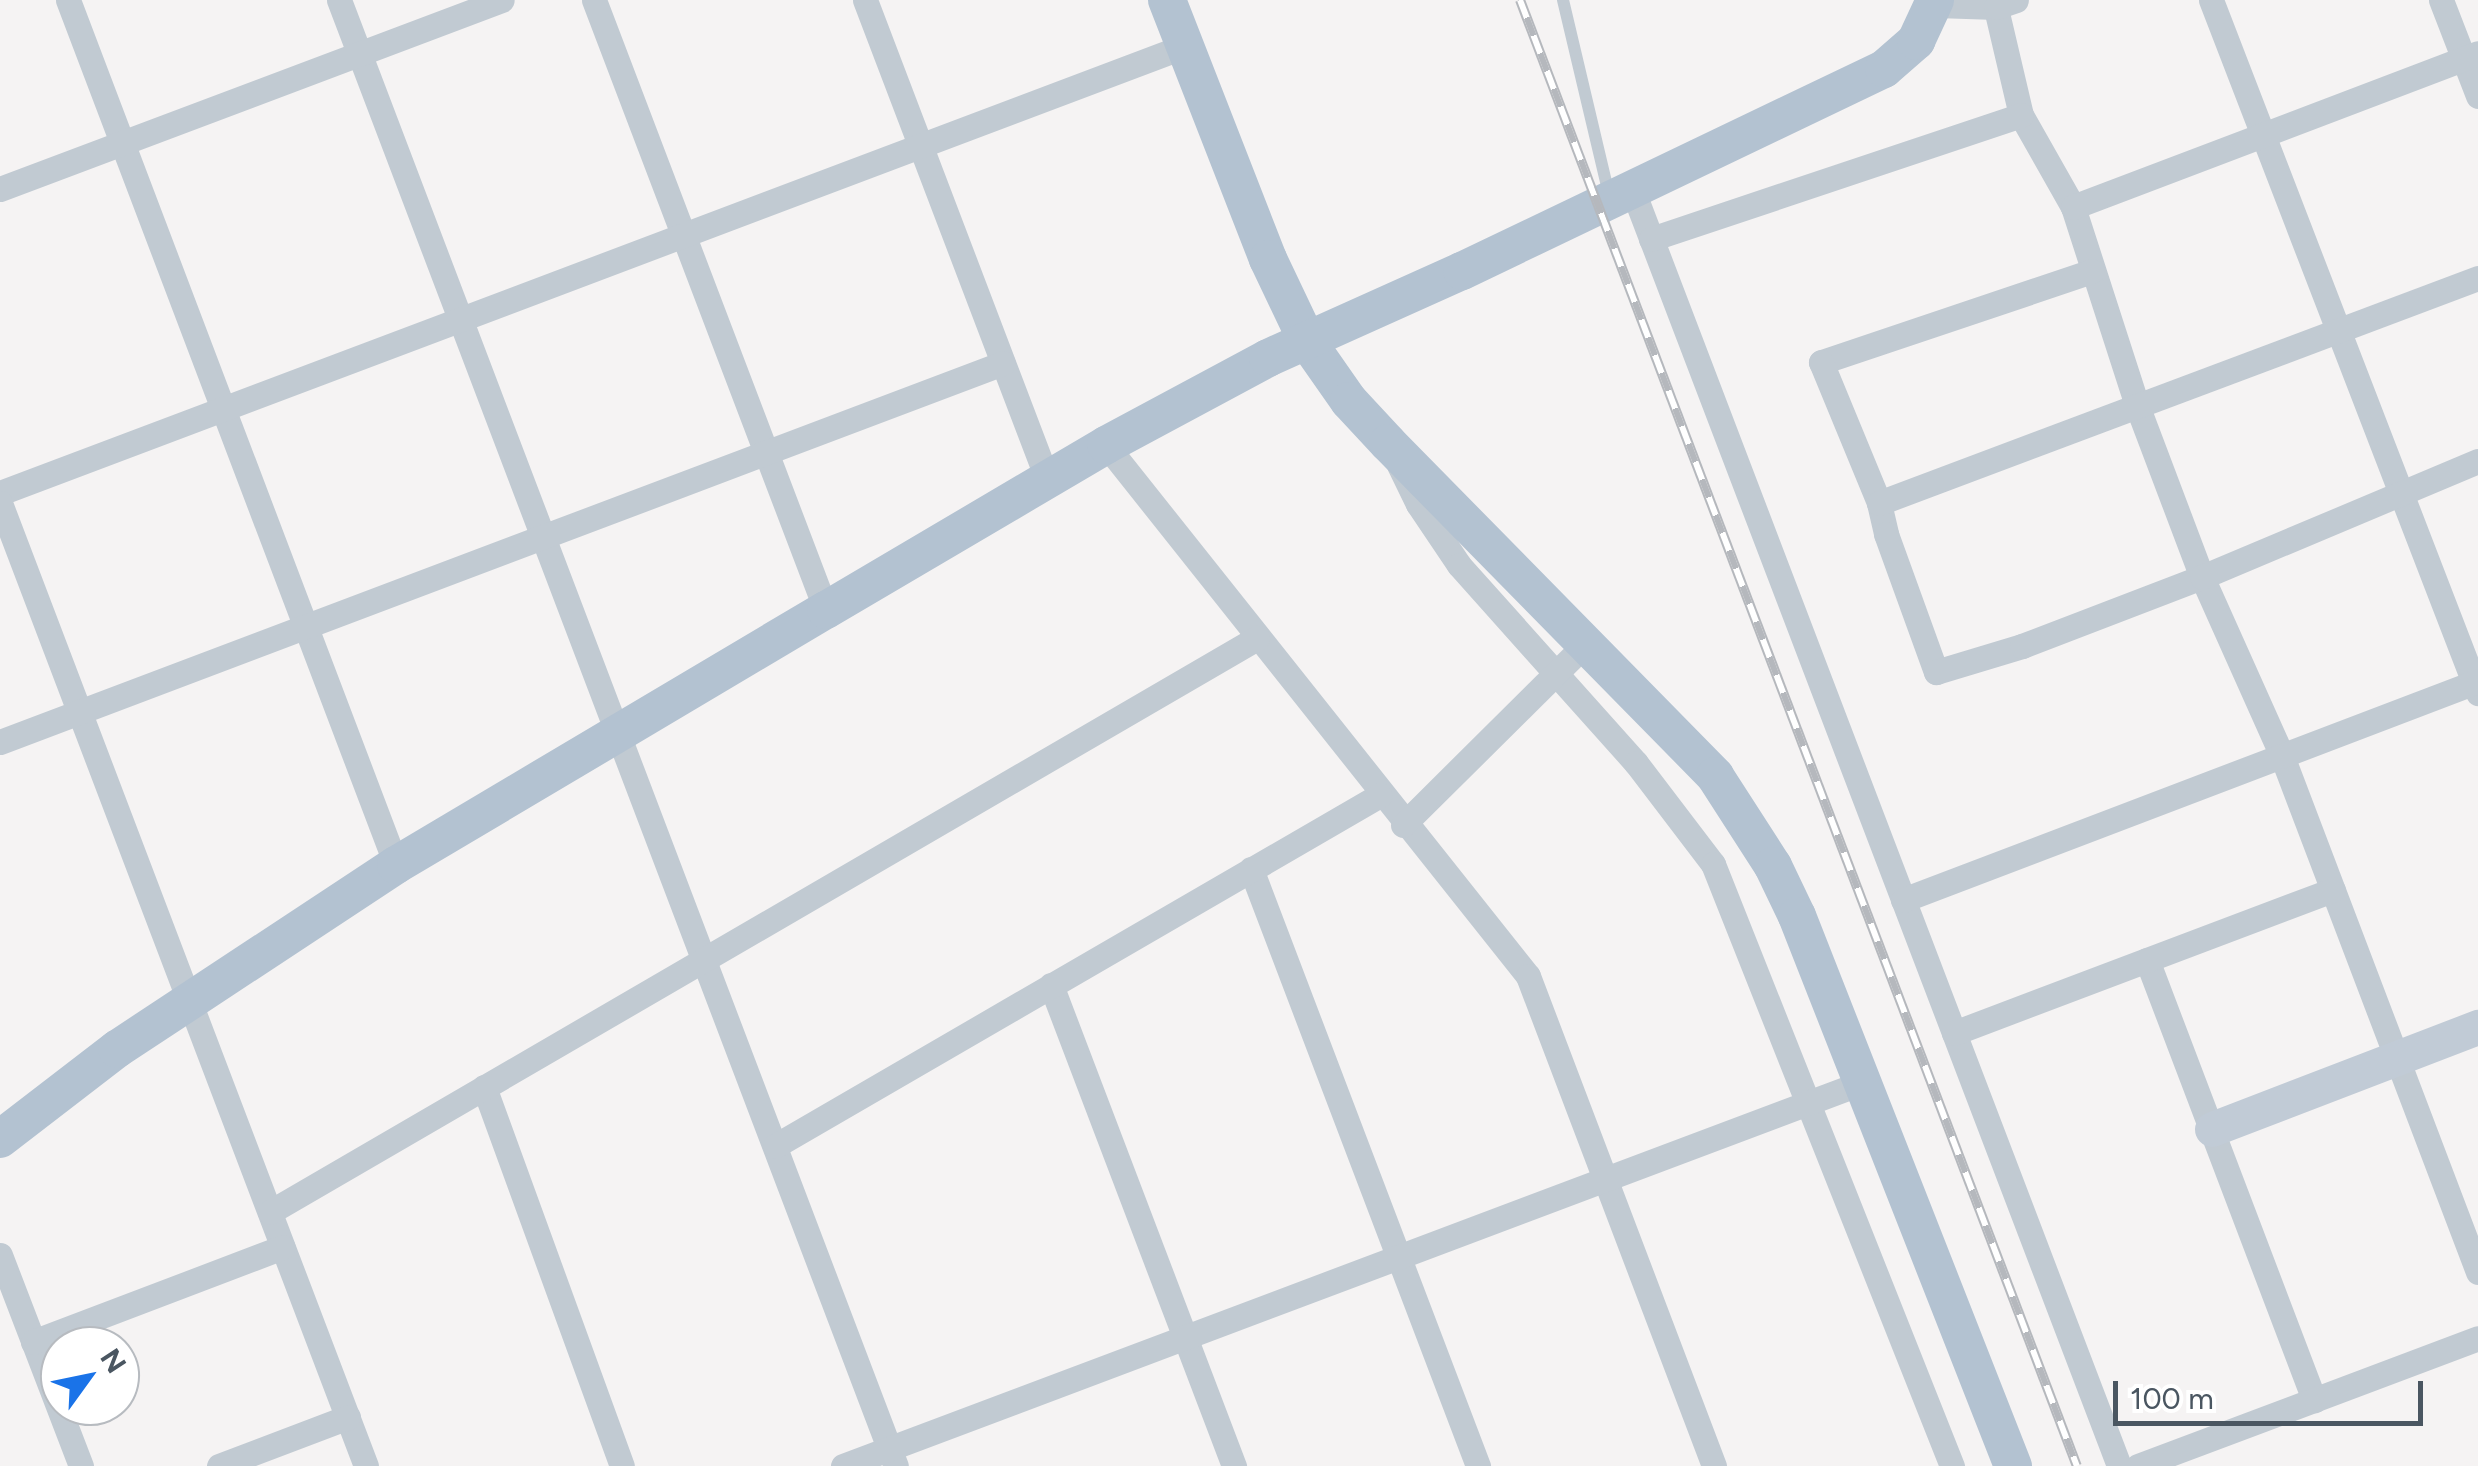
<!DOCTYPE html>
<html>
<head>
<meta charset="utf-8">
<style>
  body { margin:0 }
  #map { position:relative; width:2478px; height:1466px; overflow:hidden; background:#f5f3f3; font-family:Figtree,sans-serif }
  div>[style] { position:absolute }
  [style*='--x'] { left:calc(var(--x)*1px); top:calc(var(--y)*1px); width:calc(var(--w)*1px); rotate:calc(var(--a)*1deg) }
  .lane>* { height:12px; margin:-6px; padding:0 6px; transform-origin:6px; border-radius:6px; background:#c1cad2 }
  .street>* { height:25px; margin:-12.5px; padding:0 12.5px; transform-origin:12.5px; border-radius:12.5px; background:#c1cad2 }
  .secondary>* { height:35px; margin:-17.5px; padding:0 17.5px; transform-origin:17.5px; border-radius:17.5px; background:#c1cbd6 }
  .primary>* { height:38px; margin:-19px; padding:0 19px; transform-origin:19px; border-radius:19px; background:#b3c2d1 }
  .rail>* { height:10px; margin-top:-5px; transform-origin:0; background:repeating-linear-gradient(90deg,#fff 0 19px,#b5b8bd 0 38px); box-sizing:border-box; border-block:2px solid #b5b8bd }
  span { translate:-50% -50%; white-space:nowrap; text-align:center; line-height:1.15; -webkit-text-stroke:8px #fff; paint-order:stroke }
  .north { position:absolute; left:40px; top:1326px; width:100px; height:100px; box-sizing:border-box; background:#fff; border:2px solid #b7bbc0; border-radius:50%; rotate:57deg; font-size:28px; font-weight:700; line-height:40px; text-align:center; color:#4a5661 }
  .north::after { content:''; display:block; margin:auto; width:35px; height:45px; background:#1a73e8; clip-path:polygon(50% 0,100% 100%,50% 72%,0 100%) }
  .scale { position:absolute; left:2113px; top:1381px; width:310px; height:45px; box-sizing:border-box; border:5px solid #4a5661; border-top:0; padding-left:12px; font-size:30px; line-height:35px; white-space:nowrap; color:#4a5661; -webkit-text-stroke:8px #fff; paint-order:stroke }
</style>
</head>
<body>
<div id="map">
  <div class="lane">
    <div style="--x:1563;--y:0;--w:199;--a:76.7"></div>
  </div>
  <div class="street">
    <div style="--x:68;--y:0;--w:925;--a:69.23"></div>
    <div style="--x:339;--y:0;--w:1568;--a:69.2"></div>
    <div style="--x:594;--y:0;--w:653;--a:69.18"></div>
    <div style="--x:865;--y:0;--w:515;--a:69.17"></div>
    <div style="--x:1994;--y:0;--w:118;--a:76.8"></div>
    <div style="--x:2021;--y:115;--w:106;--a:60.5"></div>
    <div style="--x:2073;--y:207;--w:211;--a:72.1"></div>
    <div style="--x:2138;--y:408;--w:181;--a:69.3"></div>
    <div style="--x:2202;--y:577;--w:196;--a:65.9"></div>
    <div style="--x:2282;--y:756;--w:552;--a:69.2"></div>
    <div style="--x:2211;--y:0;--w:743;--a:68.93"></div>
    <div style="--x:2441;--y:0;--w:103;--a:68.9"></div>
    <div style="--x:1936;--y:5;--w:60;--a:1.9"></div>
    <div style="--x:1996;--y:7;--w:21;--a:-19"></div>
    <div style="--x:0;--y:189;--w:536;--a:-20.63"></div>
    <div style="--x:1633;--y:191;--w:1364;--a:69.13"></div>
    <div style="--x:2073;--y:207;--w:433;--a:-20.8"></div>
    <div style="--x:1651;--y:239;--w:390;--a:-18.5"></div>
    <div style="--x:2092;--y:271;--w:286;--a:161.4"></div>
    <div style="--x:1821;--y:362;--w:152;--a:67.6"></div>
    <div style="--x:1879;--y:503;--w:32;--a:77"></div>
    <div style="--x:1886;--y:534;--w:147;--a:70.1"></div>
    <div style="--x:1936;--y:672;--w:90;--a:-16.8"></div>
    <div style="--x:2022;--y:646;--w:193;--a:-21"></div>
    <div style="--x:2202;--y:577;--w:299;--a:-22.8"></div>
    <div style="--x:1106;--y:445;--w:678;--a:51.52"></div>
    <div style="--x:1528;--y:976;--w:524;--a:69.21"></div>
    <div style="--x:1399;--y:465;--w:43;--a:64"></div>
    <div style="--x:1418;--y:504;--w:73;--a:56.1"></div>
    <div style="--x:1459;--y:565;--w:266;--a:48.2"></div>
    <div style="--x:1636;--y:763;--w:127;--a:52.7"></div>
    <div style="--x:1713;--y:864;--w:648;--a:68.35"></div>
    <div style="--x:0;--y:493;--w:1267;--a:-20.67"></div>
    <div style="--x:0;--y:503;--w:1030;--a:69.19"></div>
    <div style="--x:1879;--y:503;--w:640;--a:-20.59"></div>
    <div style="--x:0;--y:742;--w:1072;--a:-20.7"></div>
    <div style="--x:1403;--y:825;--w:260;--a:-44.8"></div>
    <div style="--x:1251;--y:869;--w:639;--a:69.18"></div>
    <div style="--x:1903;--y:900;--w:615;--a:-20.85"></div>
    <div style="--x:2147;--y:960;--w:471;--a:69.2"></div>
    <div style="--x:1051;--y:985;--w:515;--a:69.17"></div>
    <div style="--x:1954;--y:1033;--w:405;--a:-20.7"></div>
    <div style="--x:484;--y:1087;--w:403;--a:70"></div>
    <div style="--x:775;--y:1146;--w:699;--a:-30.12"></div>
    <div style="--x:270;--y:1212;--w:1142;--a:-30.18"></div>
    <div style="--x:0;--y:1255;--w:226;--a:69"></div>
    <div style="--x:33;--y:1342;--w:267;--a:-20.8"></div>
    <div style="--x:219;--y:1466;--w:138;--a:-20.8"></div>
    <div style="--x:843;--y:1466;--w:1088;--a:-20.62"></div>
    <div style="--x:2138;--y:1466;--w:363;--a:-20.6"></div>
  </div>
  <div class="secondary">
    <div style="--x:2212;--y:1129;--w:285;--a:-21"></div>
  </div>
  <div class="primary">
    <div style="--x:1167;--y:0;--w:278;--a:68.7"></div>
    <div style="--x:1268;--y:259;--w:91;--a:64.6"></div>
    <div style="--x:1307;--y:341;--w:73;--a:55"></div>
    <div style="--x:1349;--y:401;--w:57;--a:47.1"></div>
    <div style="--x:1388;--y:443;--w:467;--a:45.5"></div>
    <div style="--x:1715;--y:776;--w:107;--a:57.2"></div>
    <div style="--x:1773;--y:866;--w:55;--a:64.4"></div>
    <div style="--x:1797;--y:916;--w:591;--a:68.56"></div>
    <div style="--x:0;--y:1139;--w:148;--a:-37.6"></div>
    <div style="--x:117;--y:1049;--w:334;--a:-33.4"></div>
    <div style="--x:396;--y:865;--w:500;--a:-30.7"></div>
    <div style="--x:826;--y:610;--w:325;--a:-30.5"></div>
    <div style="--x:1106;--y:445;--w:184;--a:-28.2"></div>
    <div style="--x:1268;--y:358;--w:213;--a:-24.2"></div>
    <div style="--x:1462;--y:271;--w:468;--a:-25.6"></div>
    <div style="--x:1884;--y:69;--w:43;--a:-41.2"></div>
    <div style="--x:1916;--y:41;--w:45;--a:-65.1"></div>
  </div>
  <div class="rail">
    <div style="--x:1520;--y:0;--w:1568;--a:69.2"></div>
  </div>
  <div class="north">N</div>
  <div class="scale">100 m</div>
</div>
</body>
</html>
